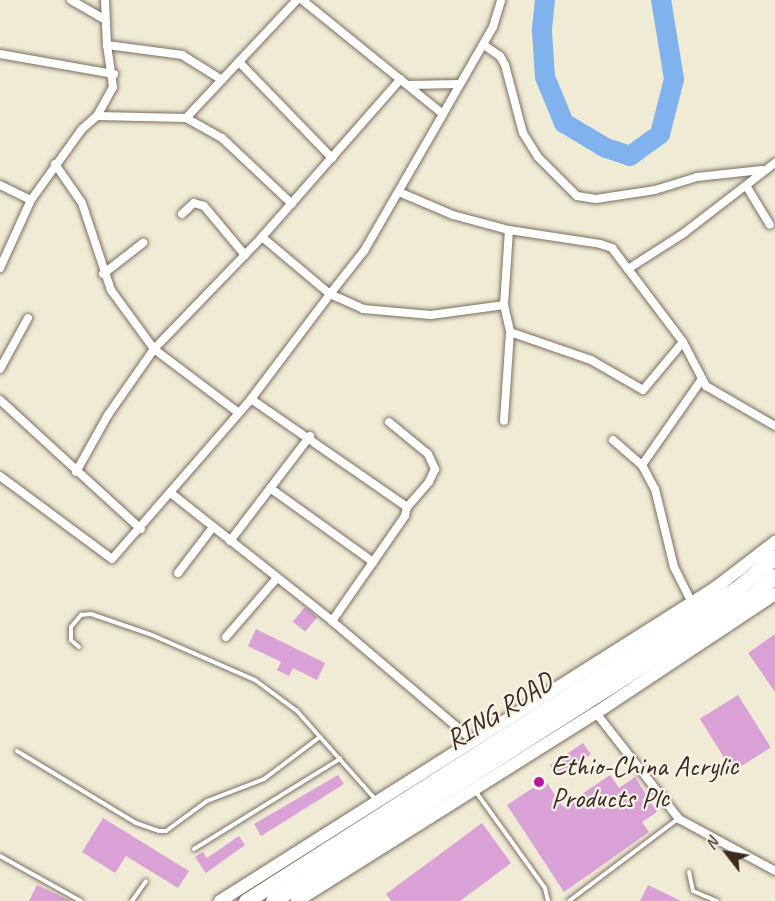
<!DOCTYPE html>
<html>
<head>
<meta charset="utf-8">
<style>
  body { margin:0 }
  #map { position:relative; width:775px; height:901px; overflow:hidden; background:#f0ebd5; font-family:Caveat,sans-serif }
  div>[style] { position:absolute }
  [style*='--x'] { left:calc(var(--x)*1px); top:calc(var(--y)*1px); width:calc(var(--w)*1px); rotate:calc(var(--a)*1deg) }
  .river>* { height:20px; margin:-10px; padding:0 10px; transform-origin:10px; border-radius:10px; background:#80b3ed }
  .building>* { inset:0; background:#d9a1d5; transform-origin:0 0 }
  .roads { filter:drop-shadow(0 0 2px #7a6e5e) drop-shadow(0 0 2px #7a6e5e) }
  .lane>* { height:4px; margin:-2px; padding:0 2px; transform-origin:2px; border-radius:2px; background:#fff }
  .street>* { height:8px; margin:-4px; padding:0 4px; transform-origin:4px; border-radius:4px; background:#fff }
  .secondary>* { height:12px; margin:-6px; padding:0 6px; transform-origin:6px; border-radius:6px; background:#fff }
  .highway>* { height:15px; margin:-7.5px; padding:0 7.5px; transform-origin:7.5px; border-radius:7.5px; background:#fff }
  .dots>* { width:16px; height:16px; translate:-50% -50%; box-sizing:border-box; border:3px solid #f7f3e8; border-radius:50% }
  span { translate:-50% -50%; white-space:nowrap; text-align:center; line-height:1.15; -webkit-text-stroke:4.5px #f7f3e8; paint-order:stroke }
  .street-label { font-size:28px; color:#3b2a1e }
  .poi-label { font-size:28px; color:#3b2a1e }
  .left { translate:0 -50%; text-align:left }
  .north { position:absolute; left:697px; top:823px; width:60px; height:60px; -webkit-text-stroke:4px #f7f3e8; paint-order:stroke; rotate:301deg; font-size:16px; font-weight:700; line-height:24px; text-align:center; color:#3b2a1e }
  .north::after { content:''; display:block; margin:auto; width:21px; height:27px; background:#3b2a1e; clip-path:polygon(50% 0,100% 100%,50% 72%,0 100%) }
</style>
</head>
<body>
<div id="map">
  <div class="river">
    <div style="--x:545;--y:0;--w:31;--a:96"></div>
    <div style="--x:542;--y:31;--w:46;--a:86.3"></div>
    <div style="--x:545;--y:77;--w:50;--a:67.6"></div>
    <div style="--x:564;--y:123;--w:49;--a:30.8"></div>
    <div style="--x:606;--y:148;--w:25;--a:18"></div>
    <div style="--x:630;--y:156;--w:37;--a:-36"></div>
    <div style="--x:660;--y:134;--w:57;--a:-75.7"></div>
    <div style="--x:674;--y:79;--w:80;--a:-99.3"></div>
  </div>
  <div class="building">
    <div style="left:305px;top:607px;width:16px;height:19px;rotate:40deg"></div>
    <div style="clip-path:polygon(256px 629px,325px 663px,317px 680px,293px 668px,289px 676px,277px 670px,281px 662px,248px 646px)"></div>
    <div style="clip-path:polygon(775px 634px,775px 692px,748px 653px)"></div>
    <div style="left:738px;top:695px;width:62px;height:45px;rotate:58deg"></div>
    <div style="left:583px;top:743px;width:14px;height:40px;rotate:56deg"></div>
    <div style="clip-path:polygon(338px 775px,344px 784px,261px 836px,254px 824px)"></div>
    <div style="clip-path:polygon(610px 775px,619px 788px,635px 777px,657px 812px,642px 822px,649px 832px,564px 892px,507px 805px,545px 780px,563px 807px)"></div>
    <div style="clip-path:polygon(103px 818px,189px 871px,178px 888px,126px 856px,115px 873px,82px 852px)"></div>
    <div style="clip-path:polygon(482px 823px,511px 863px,460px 901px,391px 901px,386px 894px)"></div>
    <div style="clip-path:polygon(239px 836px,245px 845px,206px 873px,195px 857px,203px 852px,207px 858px)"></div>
    <div style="clip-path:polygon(37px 885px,71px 901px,29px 901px)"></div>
    <div style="clip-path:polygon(648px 885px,681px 901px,640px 901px)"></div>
  </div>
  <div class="roads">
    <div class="lane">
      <div style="--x:79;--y:647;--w:11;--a:-139"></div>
      <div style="--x:71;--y:640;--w:13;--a:-90"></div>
      <div style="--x:71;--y:627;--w:16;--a:-50"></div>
      <div style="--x:81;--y:615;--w:10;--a:-6"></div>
      <div style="--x:91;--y:614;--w:65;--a:19"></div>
      <div style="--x:152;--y:635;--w:112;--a:23.6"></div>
      <div style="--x:255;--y:680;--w:52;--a:36.4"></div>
      <div style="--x:297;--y:711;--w:119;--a:48.4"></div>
      <div style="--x:17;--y:751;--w:139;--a:31.2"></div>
      <div style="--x:136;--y:823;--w:24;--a:19"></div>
      <div style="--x:159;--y:831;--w:7;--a:0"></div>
      <div style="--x:166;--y:831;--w:51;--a:-36.2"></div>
      <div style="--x:207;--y:801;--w:61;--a:-21.1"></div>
      <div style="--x:264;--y:779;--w:70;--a:-36.9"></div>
      <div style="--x:476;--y:792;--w:118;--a:54.3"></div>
      <div style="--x:545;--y:888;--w:13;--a:77"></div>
      <div style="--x:194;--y:849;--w:172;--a:-31.7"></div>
      <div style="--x:0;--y:856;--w:93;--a:29.1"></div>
      <div style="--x:689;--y:872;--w:19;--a:78"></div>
      <div style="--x:693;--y:891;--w:26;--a:23"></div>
      <div style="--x:132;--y:901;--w:24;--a:-55"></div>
      <div style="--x:569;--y:901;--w:136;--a:-37"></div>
    </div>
    <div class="street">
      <div style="--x:71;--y:0;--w:38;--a:30"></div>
      <div style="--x:105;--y:0;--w:45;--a:87.5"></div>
      <div style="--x:107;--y:45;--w:76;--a:7.6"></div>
      <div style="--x:182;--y:55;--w:47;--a:32"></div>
      <div style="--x:484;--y:45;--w:19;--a:35"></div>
      <div style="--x:500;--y:56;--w:10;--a:61"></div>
      <div style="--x:505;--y:65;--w:70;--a:75.2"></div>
      <div style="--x:523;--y:133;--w:28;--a:58"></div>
      <div style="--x:538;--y:157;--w:55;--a:45"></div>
      <div style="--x:577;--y:196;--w:19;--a:9"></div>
      <div style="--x:596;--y:199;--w:60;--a:-8.7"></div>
      <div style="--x:655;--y:190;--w:44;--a:-17.2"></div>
      <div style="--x:697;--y:177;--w:65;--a:-6.1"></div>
      <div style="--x:0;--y:54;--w:116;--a:10"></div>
      <div style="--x:239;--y:62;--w:134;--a:45.9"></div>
      <div style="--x:409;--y:85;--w:50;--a:-1.1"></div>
      <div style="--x:443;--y:114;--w:100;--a:-60.1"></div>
      <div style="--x:493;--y:27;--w:28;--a:-73"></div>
      <div style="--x:97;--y:116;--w:33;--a:-61"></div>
      <div style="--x:113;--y:87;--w:42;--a:-98.1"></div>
      <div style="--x:186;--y:118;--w:41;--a:29.1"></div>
      <div style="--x:222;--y:138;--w:96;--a:43.3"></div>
      <div style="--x:55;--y:164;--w:47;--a:55.3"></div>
      <div style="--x:82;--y:203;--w:92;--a:71.6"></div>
      <div style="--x:111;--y:290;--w:73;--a:53.9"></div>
      <div style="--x:154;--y:349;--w:106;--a:37"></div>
      <div style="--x:0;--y:185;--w:34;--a:26"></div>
      <div style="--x:747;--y:187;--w:44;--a:58.8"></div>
      <div style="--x:399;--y:192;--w:59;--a:23.1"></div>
      <div style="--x:453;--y:215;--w:58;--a:15"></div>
      <div style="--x:509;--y:230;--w:92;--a:8.7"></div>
      <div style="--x:600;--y:244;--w:13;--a:18"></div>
      <div style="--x:612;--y:248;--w:26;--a:53"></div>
      <div style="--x:628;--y:269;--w:67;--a:-32.7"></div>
      <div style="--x:684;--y:233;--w:115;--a:-37.6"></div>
      <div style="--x:182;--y:214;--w:16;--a:-43"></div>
      <div style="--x:194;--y:203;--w:10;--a:17"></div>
      <div style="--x:204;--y:206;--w:64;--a:50.1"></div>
      <div style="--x:262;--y:237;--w:210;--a:-48.7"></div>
      <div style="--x:0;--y:268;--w:75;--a:-65.5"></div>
      <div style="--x:31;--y:200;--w:87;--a:-54.3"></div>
      <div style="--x:82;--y:129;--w:20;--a:-41"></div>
      <div style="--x:97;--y:116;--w:89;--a:1.3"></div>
      <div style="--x:186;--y:118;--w:162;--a:-46.8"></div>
      <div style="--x:628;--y:269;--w:91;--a:53"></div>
      <div style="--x:683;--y:342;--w:50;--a:62.4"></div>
      <div style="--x:706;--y:386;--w:80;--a:30.1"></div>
      <div style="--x:103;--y:274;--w:51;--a:-37.8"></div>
      <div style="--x:504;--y:305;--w:75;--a:-86.2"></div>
      <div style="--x:510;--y:332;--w:86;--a:19.1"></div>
      <div style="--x:591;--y:360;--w:60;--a:30"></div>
      <div style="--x:643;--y:390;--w:62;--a:-50.2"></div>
      <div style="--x:0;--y:369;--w:58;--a:-61.2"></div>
      <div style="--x:251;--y:399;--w:190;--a:34.7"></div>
      <div style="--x:407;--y:507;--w:9;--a:103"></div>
      <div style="--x:405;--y:516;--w:128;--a:124.8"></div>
      <div style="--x:0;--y:400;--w:191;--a:42.5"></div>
      <div style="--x:389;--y:422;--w:50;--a:39.4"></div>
      <div style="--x:428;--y:454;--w:17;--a:65"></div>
      <div style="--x:435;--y:469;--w:14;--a:115"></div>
      <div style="--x:429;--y:482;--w:33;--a:131"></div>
      <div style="--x:613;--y:440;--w:38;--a:41"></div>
      <div style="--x:642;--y:465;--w:27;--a:62"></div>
      <div style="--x:655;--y:489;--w:80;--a:76.3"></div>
      <div style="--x:674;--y:567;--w:40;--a:63.4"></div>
      <div style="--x:642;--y:465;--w:105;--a:-55.1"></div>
      <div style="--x:76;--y:472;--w:65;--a:-60.7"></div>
      <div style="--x:108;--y:415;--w:80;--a:-55.1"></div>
      <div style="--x:154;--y:349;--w:156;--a:-46"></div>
      <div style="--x:262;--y:237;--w:89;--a:40"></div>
      <div style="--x:330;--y:294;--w:55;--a:-51.7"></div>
      <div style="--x:364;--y:251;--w:158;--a:-60"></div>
      <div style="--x:443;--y:114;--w:181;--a:-141"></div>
      <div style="--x:0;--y:476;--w:139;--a:36.5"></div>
      <div style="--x:112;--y:559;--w:212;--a:-49"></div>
      <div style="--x:251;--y:399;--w:131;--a:-53"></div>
      <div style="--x:330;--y:294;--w:36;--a:24"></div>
      <div style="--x:363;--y:309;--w:68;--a:5"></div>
      <div style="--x:431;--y:315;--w:74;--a:-7.8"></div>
      <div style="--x:504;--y:305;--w:28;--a:77"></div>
      <div style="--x:510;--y:332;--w:89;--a:93.9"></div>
      <div style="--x:270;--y:488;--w:127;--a:35.7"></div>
      <div style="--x:172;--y:494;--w:204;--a:38.4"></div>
      <div style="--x:332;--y:621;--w:182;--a:40.3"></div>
      <div style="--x:230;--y:541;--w:132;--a:-52.7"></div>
      <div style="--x:178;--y:573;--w:58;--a:-52.7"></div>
      <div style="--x:226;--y:637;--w:78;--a:-49.2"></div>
      <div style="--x:596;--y:713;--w:135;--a:51.9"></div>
      <div style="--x:679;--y:819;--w:109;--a:28.4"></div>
    </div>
    <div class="secondary">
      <div style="--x:220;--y:901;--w:586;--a:-32.31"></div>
      <div style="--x:715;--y:588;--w:76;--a:-37.5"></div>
      <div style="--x:297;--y:901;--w:353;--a:-32.2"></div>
      <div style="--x:596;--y:713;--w:215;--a:-33.6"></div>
    </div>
    <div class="highway">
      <div style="--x:246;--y:901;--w:581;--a:-32.49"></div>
      <div style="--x:736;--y:589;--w:50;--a:-39.4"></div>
      <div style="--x:273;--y:901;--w:567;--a:-32.54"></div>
      <div style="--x:751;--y:596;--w:31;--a:-40"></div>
    </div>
  </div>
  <div class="dots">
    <div style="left:539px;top:782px;background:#b5179e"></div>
  </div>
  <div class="street-label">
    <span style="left:499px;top:711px;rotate:-32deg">RING ROAD</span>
  </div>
  <div class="poi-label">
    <span class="left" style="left:551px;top:782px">Ethio-China Acrylic<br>Products Plc</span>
  </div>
  <div class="north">N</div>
</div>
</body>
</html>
